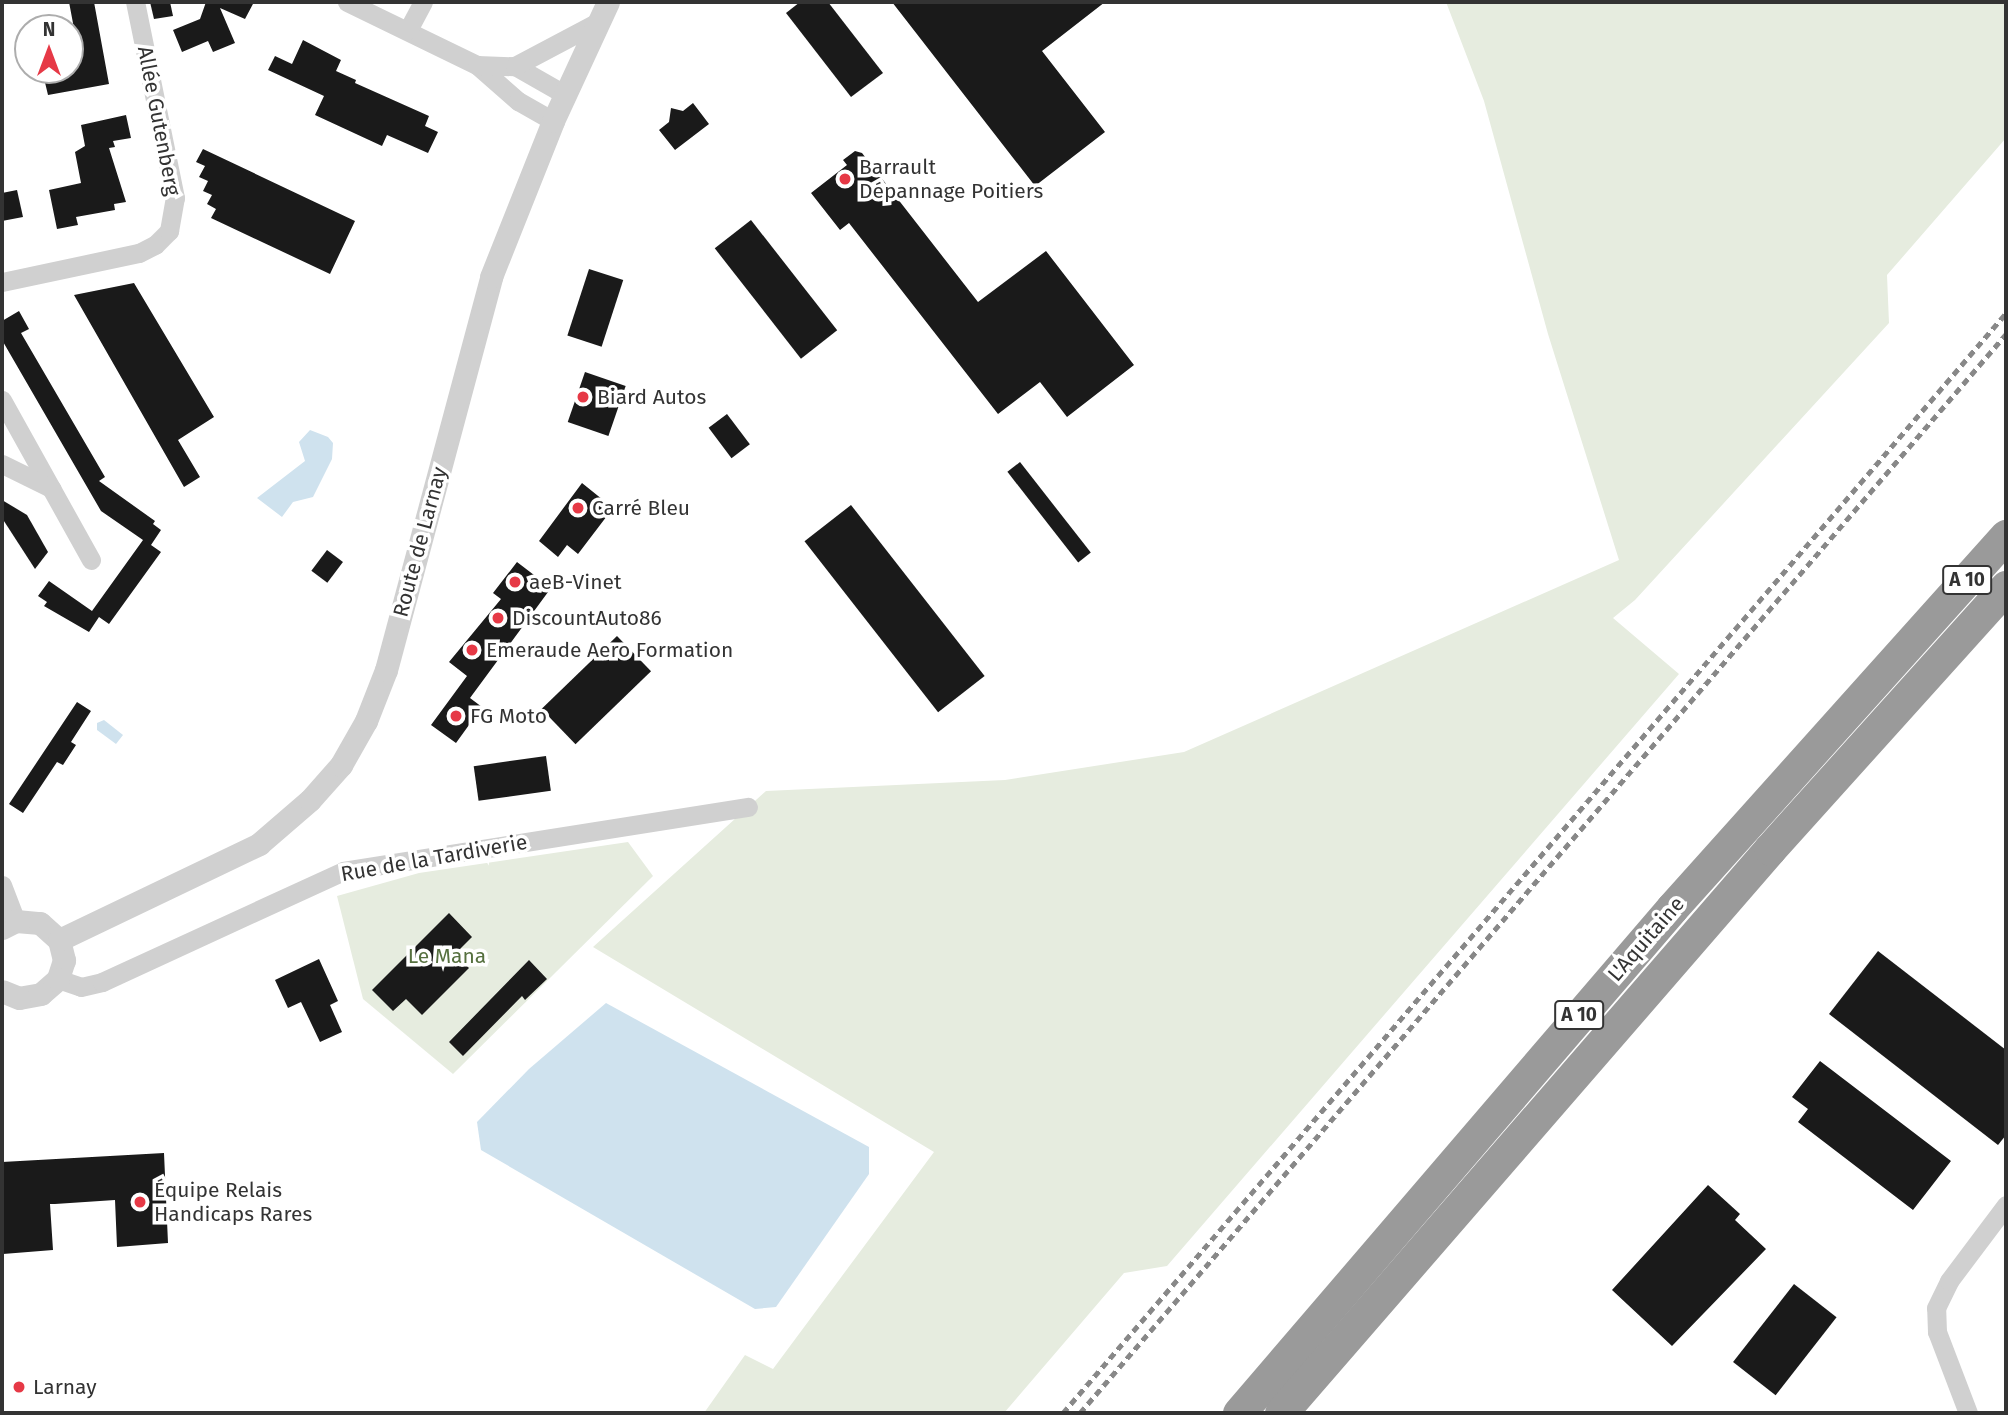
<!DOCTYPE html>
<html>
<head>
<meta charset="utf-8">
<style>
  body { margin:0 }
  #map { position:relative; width:2008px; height:1415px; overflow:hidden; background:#fff; font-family:"Fira Sans",sans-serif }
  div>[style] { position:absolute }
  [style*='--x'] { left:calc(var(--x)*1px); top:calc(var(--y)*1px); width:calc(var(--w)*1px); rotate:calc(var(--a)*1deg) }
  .green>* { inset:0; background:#e6ecdf }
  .water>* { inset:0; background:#cfe2ee }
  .building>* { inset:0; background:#1a1a1a; transform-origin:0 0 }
  .minor>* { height:19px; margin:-9.5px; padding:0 9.5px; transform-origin:9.5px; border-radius:9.5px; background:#d0d0d0 }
  .tertiary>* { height:23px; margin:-11.5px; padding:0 11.5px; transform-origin:11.5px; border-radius:11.5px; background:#d0d0d0 }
  .motorway>* { height:33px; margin:-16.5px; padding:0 16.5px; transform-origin:16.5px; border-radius:16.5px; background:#9a9a9a }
  .rail>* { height:5px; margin-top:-2.5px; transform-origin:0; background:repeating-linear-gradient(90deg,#888 0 7px,transparent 0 12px) }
  .dots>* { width:19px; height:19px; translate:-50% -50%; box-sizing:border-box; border:4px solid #fff; border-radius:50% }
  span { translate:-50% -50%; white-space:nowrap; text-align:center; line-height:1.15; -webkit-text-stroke:7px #fff; paint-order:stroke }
  .shield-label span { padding:2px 5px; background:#fff; border:2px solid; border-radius:5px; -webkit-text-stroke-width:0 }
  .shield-label { font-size:19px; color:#333; font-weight:700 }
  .street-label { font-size:21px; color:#333 }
  .poi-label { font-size:21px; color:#333 }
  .left { translate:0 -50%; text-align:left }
  .park-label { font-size:21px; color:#56703f }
  .frame { position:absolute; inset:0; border:4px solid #333; pointer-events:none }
  .north { position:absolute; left:14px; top:14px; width:70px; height:70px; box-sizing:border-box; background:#fff; border:2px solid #adadad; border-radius:50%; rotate:0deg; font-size:19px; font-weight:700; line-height:28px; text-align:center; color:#333 }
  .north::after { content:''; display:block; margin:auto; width:24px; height:32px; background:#e63946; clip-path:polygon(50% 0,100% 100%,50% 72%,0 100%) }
</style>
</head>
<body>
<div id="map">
  <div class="green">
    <div style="clip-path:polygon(1446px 2px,2006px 2px,2006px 138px,1887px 275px,1889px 323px,1635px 600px,1613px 618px,1679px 674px,1167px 1266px,1124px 1273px,1004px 1413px,704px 1413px,745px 1355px,773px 1369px,934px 1152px,593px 947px,766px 791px,1005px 780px,1184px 752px,1619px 560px,1548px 334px,1484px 101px)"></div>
    <div style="clip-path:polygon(628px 842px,653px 876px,453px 1074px,363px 999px,337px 896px,419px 873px)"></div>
  </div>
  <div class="water">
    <div style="clip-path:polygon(310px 430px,328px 437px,333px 443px,332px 459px,313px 497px,293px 502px,282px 517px,257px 498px,305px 461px,299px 442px)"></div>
    <div style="clip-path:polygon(104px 720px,123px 735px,116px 744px,97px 730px,97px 723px)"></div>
    <div style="clip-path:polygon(606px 1003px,869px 1147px,869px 1174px,776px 1307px,755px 1309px,481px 1150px,477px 1122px,529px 1069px)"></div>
  </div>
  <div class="building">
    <div style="clip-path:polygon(69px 2px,94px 2px,109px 84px,48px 95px,42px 70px,70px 70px,70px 57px,79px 55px)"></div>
    <div style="clip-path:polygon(150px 2px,170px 2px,173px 16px,154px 19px)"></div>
    <div style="clip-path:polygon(206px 2px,254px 2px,245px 19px,220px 8px,235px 43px,213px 52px,208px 41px,182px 52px,173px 30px,200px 19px)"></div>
    <div style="clip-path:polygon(800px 2px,828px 2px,883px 73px,851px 97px,786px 13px)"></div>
    <div style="clip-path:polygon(892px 2px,1105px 2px,1042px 51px,1105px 132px,1035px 186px)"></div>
    <div style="clip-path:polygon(303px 40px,341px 60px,336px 71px,356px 80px,355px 83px,429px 116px,425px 126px,438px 132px,428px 153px,387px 135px,382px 146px,315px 115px,324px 96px,268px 70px,275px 56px,292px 64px)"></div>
    <div style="clip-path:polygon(693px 103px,709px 124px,675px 150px,659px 130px,669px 122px,671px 108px,683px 111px)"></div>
    <div style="clip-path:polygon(126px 115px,131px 138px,113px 141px,115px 147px,109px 148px,126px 202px,114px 204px,115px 210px,76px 217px,78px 225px,57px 229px,49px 190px,81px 183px,75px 152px,85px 146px,81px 125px)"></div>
    <div style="clip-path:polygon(203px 149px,355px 221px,330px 274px,211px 218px,216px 209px,207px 204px,212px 195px,203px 191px,208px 181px,199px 177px,205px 166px,196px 162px)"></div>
    <div style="clip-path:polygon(855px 151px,862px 153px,978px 302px,1046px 251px,1134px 365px,1067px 417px,1040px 382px,998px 414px,849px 223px,840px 230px,811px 193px,847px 165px,843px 160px)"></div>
    <div style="clip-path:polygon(17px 190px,23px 217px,2px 221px,2px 193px)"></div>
    <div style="left:751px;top:220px;width:140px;height:46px;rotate:52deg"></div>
    <div style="left:589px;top:269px;width:36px;height:70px;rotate:18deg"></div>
    <div style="clip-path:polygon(134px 283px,214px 417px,178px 440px,200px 477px,184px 487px,74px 295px)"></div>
    <div style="clip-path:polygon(19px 311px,29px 329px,21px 333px,105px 477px,99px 481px,155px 521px,153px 524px,161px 530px,151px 545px,161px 552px,109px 624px,99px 617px,89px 632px,44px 606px,47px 602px,38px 596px,49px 581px,92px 611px,143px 540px,101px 511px,2px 340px,2px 321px)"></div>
    <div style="left:585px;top:372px;width:43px;height:53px;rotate:19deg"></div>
    <div style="left:727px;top:414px;width:38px;height:23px;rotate:53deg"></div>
    <div style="left:1020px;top:462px;width:115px;height:16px;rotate:52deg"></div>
    <div style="clip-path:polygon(582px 483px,613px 508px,578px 554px,567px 545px,558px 557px,539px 541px)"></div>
    <div style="clip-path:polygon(2px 500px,27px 515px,48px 552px,35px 569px,2px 518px)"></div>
    <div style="left:851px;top:505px;width:217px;height:59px;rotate:52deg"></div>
    <div style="left:327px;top:550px;width:20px;height:26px;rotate:37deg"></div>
    <div style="clip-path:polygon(517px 562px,551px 588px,470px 698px,482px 707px,456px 743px,431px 725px,467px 676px,449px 662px,501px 599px,493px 593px)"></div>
    <div style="left:617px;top:636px;width:49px;height:105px;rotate:46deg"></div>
    <div style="clip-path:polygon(77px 702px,91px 711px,71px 742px,76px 745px,63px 765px,57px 762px,23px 813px,9px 804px)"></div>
    <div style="left:546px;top:756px;width:35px;height:73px;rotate:82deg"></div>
    <div style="clip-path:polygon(449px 913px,472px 937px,455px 954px,469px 968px,422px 1015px,406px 999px,393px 1011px,372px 990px)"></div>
    <div style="clip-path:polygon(1878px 951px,2006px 1050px,2006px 1135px,1998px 1145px,1829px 1014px)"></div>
    <div style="clip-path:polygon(319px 959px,338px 1001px,330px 1005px,342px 1032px,320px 1042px,301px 1002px,288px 1008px,275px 980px)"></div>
    <div style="clip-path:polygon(529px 960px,547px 979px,525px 1000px,522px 996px,463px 1056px,449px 1042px)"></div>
    <div style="clip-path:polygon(1820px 1061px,1951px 1161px,1913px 1210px,1798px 1122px,1808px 1109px,1792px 1097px)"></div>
    <div style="clip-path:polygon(164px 1153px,168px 1243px,117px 1247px,115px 1200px,55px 1204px,50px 1204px,53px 1250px,3px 1254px,2px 1162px)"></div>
    <div style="clip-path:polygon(1708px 1185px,1740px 1214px,1735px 1220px,1766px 1249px,1672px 1346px,1612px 1290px)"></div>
    <div style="left:1794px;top:1284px;width:54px;height:99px;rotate:38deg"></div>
  </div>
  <div class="minor">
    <div style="--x:347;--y:2;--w:144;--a:25.9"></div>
    <div style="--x:477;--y:65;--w:55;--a:41.3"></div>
    <div style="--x:518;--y:101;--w:40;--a:29.7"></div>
    <div style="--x:408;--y:30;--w:32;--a:-62"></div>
    <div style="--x:477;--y:65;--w:38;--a:2"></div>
    <div style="--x:515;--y:66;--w:56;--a:29.7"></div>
    <div style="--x:515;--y:66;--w:94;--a:-27.9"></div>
    <div style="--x:2;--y:282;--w:140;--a:-12"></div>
    <div style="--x:139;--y:253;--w:18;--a:-27"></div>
    <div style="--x:155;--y:245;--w:20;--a:-45"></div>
    <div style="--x:169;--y:231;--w:34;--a:-80"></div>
    <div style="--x:175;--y:198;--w:200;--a:-101.5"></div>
    <div style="--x:2;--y:400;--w:183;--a:60.9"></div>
    <div style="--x:2;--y:464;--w:55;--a:26.1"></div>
    <div style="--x:2;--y:885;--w:39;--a:69"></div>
    <div style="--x:58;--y:979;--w:24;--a:19"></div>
    <div style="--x:81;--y:987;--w:22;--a:-13"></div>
    <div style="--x:102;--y:982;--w:265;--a:-24.7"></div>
    <div style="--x:343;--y:871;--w:410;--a:-9"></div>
    <div style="--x:1968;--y:1413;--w:87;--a:-110.9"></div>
    <div style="--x:1937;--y:1332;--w:24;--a:-92"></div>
    <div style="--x:1936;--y:1308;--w:30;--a:-64"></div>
    <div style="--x:1949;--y:1281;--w:95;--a:-53.1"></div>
  </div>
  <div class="tertiary">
    <div style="--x:2;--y:928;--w:16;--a:-27"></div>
    <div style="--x:16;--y:921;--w:24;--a:5"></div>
    <div style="--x:40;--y:923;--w:25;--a:42"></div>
    <div style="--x:59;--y:940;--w:21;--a:76"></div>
    <div style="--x:64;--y:960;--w:20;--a:108"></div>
    <div style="--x:58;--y:979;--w:23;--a:139"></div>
    <div style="--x:41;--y:994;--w:22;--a:170"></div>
    <div style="--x:19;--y:998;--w:18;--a:-158"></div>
    <div style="--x:59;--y:940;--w:222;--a:-25.6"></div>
    <div style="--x:259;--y:844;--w:67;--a:-40.8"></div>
    <div style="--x:310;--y:800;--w:47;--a:-48.5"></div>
    <div style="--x:341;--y:765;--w:51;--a:-60.4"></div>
    <div style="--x:366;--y:721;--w:55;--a:-68.6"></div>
    <div style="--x:386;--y:670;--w:407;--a:-75"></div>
    <div style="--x:491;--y:277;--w:168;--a:-68.3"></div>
    <div style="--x:553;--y:121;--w:131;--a:-65.2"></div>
  </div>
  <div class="motorway">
    <div style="--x:1239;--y:1413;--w:665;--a:-49.39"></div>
    <div style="--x:1672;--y:908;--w:500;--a:-48.1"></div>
    <div style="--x:1281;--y:1413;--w:746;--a:-49.07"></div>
    <div style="--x:1770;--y:849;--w:353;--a:-48"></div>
  </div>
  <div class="rail">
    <div style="--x:1063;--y:1413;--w:1449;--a:-49.39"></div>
    <div style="--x:1080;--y:1413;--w:1422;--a:-49.36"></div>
  </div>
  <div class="dots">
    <div style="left:845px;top:179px;background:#e63946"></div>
    <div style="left:583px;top:397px;background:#e63946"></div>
    <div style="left:578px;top:508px;background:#e63946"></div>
    <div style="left:515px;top:582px;background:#e63946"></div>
    <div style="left:498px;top:618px;background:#e63946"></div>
    <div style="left:472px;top:650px;background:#e63946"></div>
    <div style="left:456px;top:716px;background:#e63946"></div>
    <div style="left:140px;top:1202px;background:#e63946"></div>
    <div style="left:19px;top:1387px;background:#e63946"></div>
  </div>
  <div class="shield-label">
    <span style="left:1967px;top:580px">A 10</span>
    <span style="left:1579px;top:1015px">A 10</span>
  </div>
  <div class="street-label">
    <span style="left:159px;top:121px;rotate:79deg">Allée Gutenberg</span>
    <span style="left:420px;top:542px;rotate:-75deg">Route de Larnay</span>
    <span style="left:434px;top:858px;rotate:-10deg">Rue de la Tardiverie</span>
    <span style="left:1646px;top:939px;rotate:-49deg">L'Aquitaine</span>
  </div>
  <div class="poi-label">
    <span class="left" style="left:859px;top:179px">Barrault<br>Dépannage Poitiers</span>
    <span class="left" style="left:597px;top:397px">Biard Autos</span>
    <span class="left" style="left:592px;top:508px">Carré Bleu</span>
    <span class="left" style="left:529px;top:582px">aeB-Vinet</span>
    <span class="left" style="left:512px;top:618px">DiscountAuto86</span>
    <span class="left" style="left:486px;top:650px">Emeraude Aero Formation</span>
    <span class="left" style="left:470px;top:716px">FG Moto</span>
    <span class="left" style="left:154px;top:1202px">Équipe Relais<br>Handicaps Rares</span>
    <span class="left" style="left:33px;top:1387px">Larnay</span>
  </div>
  <div class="park-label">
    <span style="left:447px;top:956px">Le Mana</span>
  </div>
  <div class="frame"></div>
  <div class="north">N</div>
</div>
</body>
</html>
